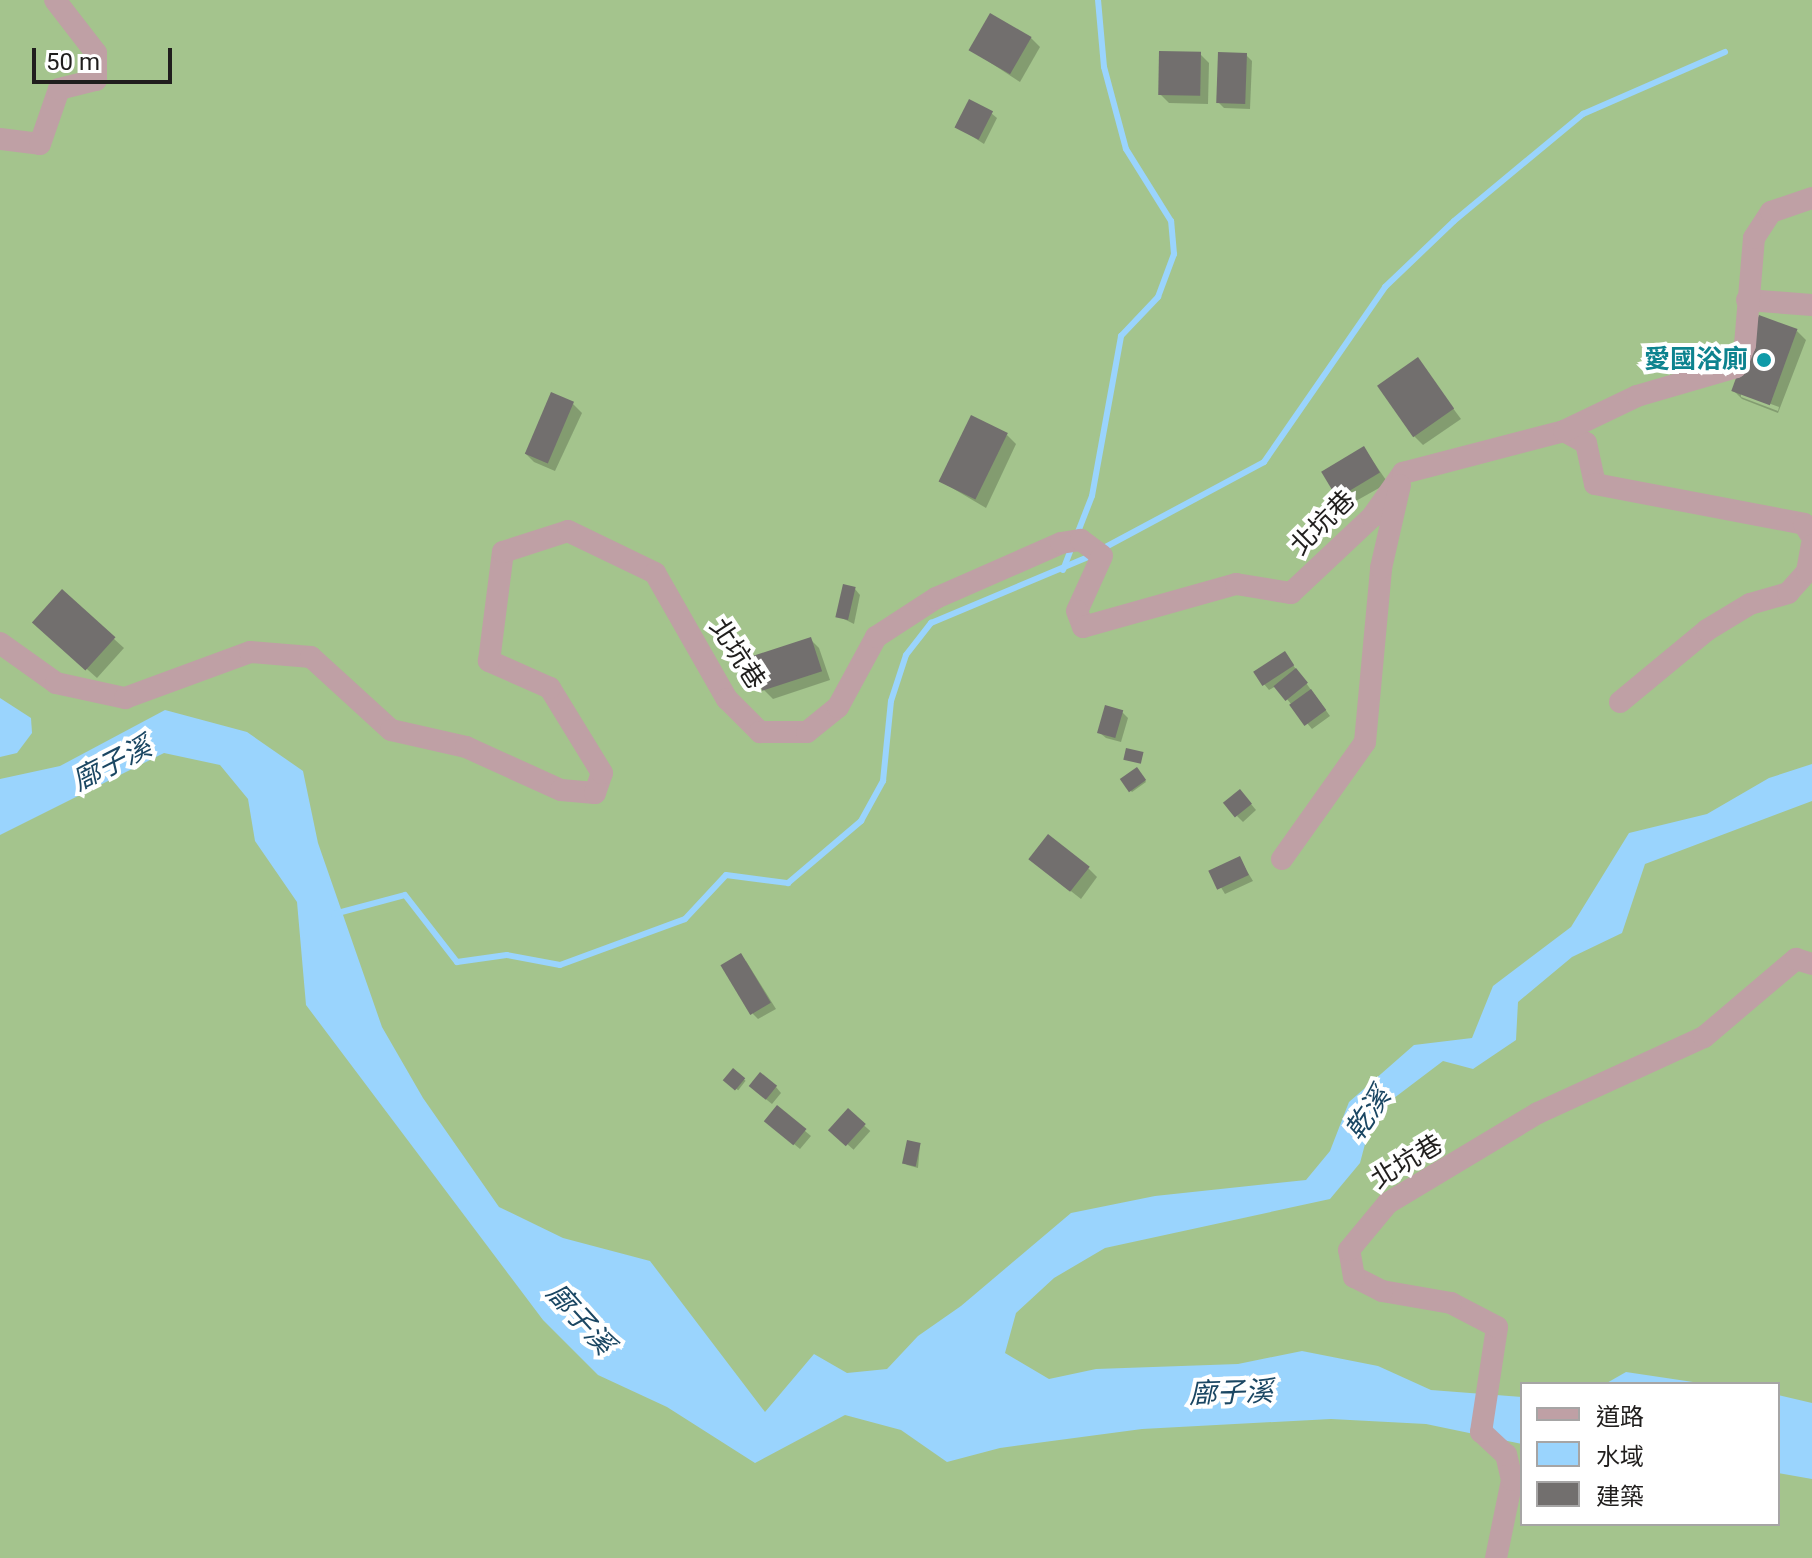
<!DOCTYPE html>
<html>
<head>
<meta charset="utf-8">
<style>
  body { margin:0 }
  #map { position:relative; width:1812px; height:1558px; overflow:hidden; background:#f5f0ef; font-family:Roboto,"Noto Sans TC",sans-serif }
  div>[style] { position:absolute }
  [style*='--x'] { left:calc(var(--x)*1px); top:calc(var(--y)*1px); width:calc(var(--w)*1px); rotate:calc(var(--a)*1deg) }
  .forest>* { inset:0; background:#a4c48d }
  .water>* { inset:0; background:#9ad4fd }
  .shadow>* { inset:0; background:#0003; transform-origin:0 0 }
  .stream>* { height:6px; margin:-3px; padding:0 3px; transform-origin:3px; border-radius:3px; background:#9ad4fd }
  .building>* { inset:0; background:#726f6e; transform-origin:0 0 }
  .street>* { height:22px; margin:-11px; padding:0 11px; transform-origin:11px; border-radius:11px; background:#bfa0a5 }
  .dots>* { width:22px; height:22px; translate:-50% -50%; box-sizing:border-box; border:4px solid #fff; border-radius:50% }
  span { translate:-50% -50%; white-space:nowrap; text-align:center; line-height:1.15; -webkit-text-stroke:8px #fff; paint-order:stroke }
  .culture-label { font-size:26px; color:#0d838f; font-weight:700 }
  .right { translate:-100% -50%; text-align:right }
  .street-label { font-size:26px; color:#201e1d }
  .water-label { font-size:28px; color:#1b4763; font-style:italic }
  .legend { position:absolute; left:1520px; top:1382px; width:260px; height:144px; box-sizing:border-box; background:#fff; border:2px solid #a6a5a5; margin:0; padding:10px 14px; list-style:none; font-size:24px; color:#201e1d }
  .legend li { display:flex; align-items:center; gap:16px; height:40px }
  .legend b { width:40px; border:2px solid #a6a5a5 }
  .scale { position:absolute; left:32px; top:48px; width:140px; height:36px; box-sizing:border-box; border:4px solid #201e1d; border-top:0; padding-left:10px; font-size:24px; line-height:28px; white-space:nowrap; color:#201e1d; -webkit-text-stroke:6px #fff; paint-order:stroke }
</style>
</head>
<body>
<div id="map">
  <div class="forest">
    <div style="clip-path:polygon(evenodd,0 0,1812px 0,1812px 1558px,0 1558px,0 0,1522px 1384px,1778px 1384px,1778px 1524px,1522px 1524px,1522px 1384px)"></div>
  </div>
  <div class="water">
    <div style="clip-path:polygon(0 698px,31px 718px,32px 733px,17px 753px,0 757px)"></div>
    <div style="clip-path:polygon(165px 710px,247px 732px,303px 771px,318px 843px,382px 1027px,423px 1098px,499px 1207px,563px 1238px,650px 1261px,765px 1412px,814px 1354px,847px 1373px,887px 1369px,918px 1336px,961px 1306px,1071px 1213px,1155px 1196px,1306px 1180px,1330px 1151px,1349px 1102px,1414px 1045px,1472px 1038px,1493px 986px,1571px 927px,1629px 833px,1707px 814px,1769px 778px,1812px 764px,1812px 801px,1645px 864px,1622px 933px,1572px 957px,1518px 1002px,1516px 1040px,1473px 1069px,1443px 1061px,1373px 1114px,1360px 1163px,1330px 1199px,1105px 1248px,1054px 1278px,1016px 1313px,1005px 1353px,1049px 1379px,1096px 1369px,1238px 1364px,1302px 1351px,1378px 1366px,1431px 1390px,1522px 1397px,1522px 1444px,1426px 1424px,1331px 1419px,1142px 1429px,1000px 1448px,947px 1462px,901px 1430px,845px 1415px,755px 1463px,667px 1407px,598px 1375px,543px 1320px,306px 1005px,297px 902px,255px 841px,248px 799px,220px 765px,164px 753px,0 835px,0 779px,60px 766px)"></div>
    <div style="clip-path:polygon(1626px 1372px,1693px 1382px,1706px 1384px,1605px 1384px)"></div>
    <div style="clip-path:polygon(1778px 1395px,1812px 1403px,1812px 1479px,1778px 1473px)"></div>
  </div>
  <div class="shadow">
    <div style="clip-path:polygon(1031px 38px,1040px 47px,1020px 82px,971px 50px)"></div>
    <div style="clip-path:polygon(1200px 54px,1209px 63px,1208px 104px,1169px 103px,1160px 94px)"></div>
    <div style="clip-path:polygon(1246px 55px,1252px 61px,1250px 109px,1224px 108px,1218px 102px)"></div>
    <div style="clip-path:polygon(991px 113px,997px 118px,984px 144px,956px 126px)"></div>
    <div style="clip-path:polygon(evenodd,1797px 331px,1806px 340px,1778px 413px,1742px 399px,1733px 390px,1797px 331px,1741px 393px,1779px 407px,1778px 411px,1741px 397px,1741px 393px)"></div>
    <div style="clip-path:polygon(1417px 360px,1461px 419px,1423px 445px,1414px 436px)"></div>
    <div style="clip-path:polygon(573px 404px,582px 413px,555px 471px,534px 462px,525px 453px)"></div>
    <div style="clip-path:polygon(1007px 435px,1016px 444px,986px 508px,942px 482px)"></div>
    <div style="clip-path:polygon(1364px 448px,1388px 483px,1347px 506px,1338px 497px)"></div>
    <div style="clip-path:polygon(855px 589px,860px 595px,854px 624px,838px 616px)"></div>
    <div style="clip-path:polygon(62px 592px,124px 648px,97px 678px,44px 631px)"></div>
    <div style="clip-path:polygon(810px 639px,819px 648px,830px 680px,773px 699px,764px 690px)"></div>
    <div style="clip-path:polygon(1285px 654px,1330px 716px,1312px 729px,1276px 686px,1269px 690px,1264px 684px)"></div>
    <div style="clip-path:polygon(1122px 712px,1128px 718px,1121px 742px,1106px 738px,1100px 733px)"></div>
    <div style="clip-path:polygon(1139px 772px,1146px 782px,1132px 792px,1130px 790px)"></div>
    <div style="clip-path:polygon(1246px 798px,1256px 810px,1243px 822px,1237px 816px)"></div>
    <div style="clip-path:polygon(1239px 858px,1253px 881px,1225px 894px,1211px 871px)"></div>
    <div style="clip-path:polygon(1040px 867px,1088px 868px,1097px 877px,1081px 899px)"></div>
    <div style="clip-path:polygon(746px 961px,776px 1009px,758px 1019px,753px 1014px)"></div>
    <div style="left:733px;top:1071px;width:16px;height:12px;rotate:38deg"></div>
    <div style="clip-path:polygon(776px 1087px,781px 1093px,772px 1104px,757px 1092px)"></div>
    <div style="left:848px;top:1111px;width:30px;height:25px;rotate:42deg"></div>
    <div style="clip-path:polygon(772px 1126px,805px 1131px,811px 1136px,800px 1149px)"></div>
    <div style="clip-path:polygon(920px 1145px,918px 1168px,907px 1165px,905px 1163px)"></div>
  </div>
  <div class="stream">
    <div style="--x:1076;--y:537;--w:44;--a:-68.7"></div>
    <div style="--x:1092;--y:496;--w:163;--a:-79.7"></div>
    <div style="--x:1121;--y:336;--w:54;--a:-46.5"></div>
    <div style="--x:1158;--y:297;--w:46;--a:-69.6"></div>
    <div style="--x:1174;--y:254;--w:33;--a:-95"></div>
    <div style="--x:1171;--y:221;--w:85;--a:-122"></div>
    <div style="--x:1126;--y:149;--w:85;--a:-105"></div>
    <div style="--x:1104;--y:67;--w:67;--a:-95.1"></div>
    <div style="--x:1100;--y:550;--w:186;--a:-28.2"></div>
    <div style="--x:1264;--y:462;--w:213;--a:-55.3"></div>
    <div style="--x:1385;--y:287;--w:95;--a:-43.7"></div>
    <div style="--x:1454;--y:221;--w:168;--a:-39.7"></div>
    <div style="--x:1583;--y:114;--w:155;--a:-23.6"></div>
    <div style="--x:1063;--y:570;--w:25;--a:-69"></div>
    <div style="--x:334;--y:914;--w:73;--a:-15"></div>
    <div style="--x:405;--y:895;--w:85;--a:52.2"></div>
    <div style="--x:457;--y:962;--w:50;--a:-8"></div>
    <div style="--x:507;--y:955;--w:54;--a:10.7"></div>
    <div style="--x:560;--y:965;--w:133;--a:-20.2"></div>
    <div style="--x:685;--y:919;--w:60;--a:-47"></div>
    <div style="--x:726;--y:875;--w:63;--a:7.4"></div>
    <div style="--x:788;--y:883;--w:96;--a:-40.3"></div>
    <div style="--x:861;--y:821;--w:46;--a:-61.2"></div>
    <div style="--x:883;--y:781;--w:80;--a:-84.3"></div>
    <div style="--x:891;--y:701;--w:48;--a:-71.9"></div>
    <div style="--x:906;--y:655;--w:41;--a:-52"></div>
    <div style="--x:931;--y:623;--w:173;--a:-22.8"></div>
  </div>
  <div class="building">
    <div style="left:990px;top:13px;width:48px;height:43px;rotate:30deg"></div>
    <div style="left:1159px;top:51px;width:42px;height:44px;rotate:1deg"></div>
    <div style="left:1218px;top:52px;width:29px;height:51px;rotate:2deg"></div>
    <div style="left:969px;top:99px;width:27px;height:32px;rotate:27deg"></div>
    <div style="left:1759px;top:315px;width:41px;height:81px;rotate:20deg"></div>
    <div style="left:1418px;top:357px;width:63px;height:50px;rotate:55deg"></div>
    <div style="left:551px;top:392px;width:25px;height:67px;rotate:23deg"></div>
    <div style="left:971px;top:415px;width:41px;height:74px;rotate:26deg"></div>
    <div style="left:1364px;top:446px;width:31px;height:50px;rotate:59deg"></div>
    <div style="left:843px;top:584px;width:13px;height:34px;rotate:13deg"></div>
    <div style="left:62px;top:589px;width:72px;height:45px;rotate:42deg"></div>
    <div style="left:811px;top:637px;width:36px;height:63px;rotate:72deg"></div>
    <div style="left:1285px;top:651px;width:17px;height:38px;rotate:57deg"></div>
    <div style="left:1296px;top:668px;width:19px;height:29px;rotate:51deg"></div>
    <div style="left:1311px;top:689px;width:26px;height:27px;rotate:54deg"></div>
    <div style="left:1105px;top:705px;width:19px;height:29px;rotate:16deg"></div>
    <div style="left:1126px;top:748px;width:18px;height:12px;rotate:13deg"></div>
    <div style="left:1137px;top:767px;width:16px;height:21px;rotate:55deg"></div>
    <div style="left:1240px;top:789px;width:19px;height:22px;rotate:51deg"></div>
    <div style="left:1048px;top:834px;width:53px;height:32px;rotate:38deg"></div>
    <div style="left:1240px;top:856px;width:21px;height:35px;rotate:65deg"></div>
    <div style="left:741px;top:953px;width:58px;height:24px;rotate:59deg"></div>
    <div style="left:733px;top:1068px;width:16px;height:16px;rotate:40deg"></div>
    <div style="left:760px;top:1072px;width:22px;height:18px;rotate:39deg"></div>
    <div style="left:777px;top:1105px;width:38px;height:21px;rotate:39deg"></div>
    <div style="left:848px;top:1108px;width:24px;height:30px;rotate:42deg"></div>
    <div style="left:907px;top:1140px;width:14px;height:24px;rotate:12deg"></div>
  </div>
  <div class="street">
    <div style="--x:0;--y:139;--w:40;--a:7.1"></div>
    <div style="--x:40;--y:144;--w:58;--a:-70.9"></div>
    <div style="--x:59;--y:89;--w:38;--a:-14"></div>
    <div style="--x:96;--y:80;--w:27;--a:-90"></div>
    <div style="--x:96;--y:53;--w:67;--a:-127.7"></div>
    <div style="--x:1747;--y:300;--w:65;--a:4.4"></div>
    <div style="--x:1564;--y:431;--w:25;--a:29"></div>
    <div style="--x:1586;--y:443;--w:42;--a:77.6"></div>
    <div style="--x:1595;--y:484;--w:213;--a:10.8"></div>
    <div style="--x:1804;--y:524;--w:15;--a:58"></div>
    <div style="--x:0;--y:643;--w:69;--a:35.5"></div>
    <div style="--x:56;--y:683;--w:71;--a:12.3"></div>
    <div style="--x:125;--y:698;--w:133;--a:-20.2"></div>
    <div style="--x:250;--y:652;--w:61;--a:4.7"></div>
    <div style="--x:311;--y:657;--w:108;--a:42.4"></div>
    <div style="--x:391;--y:730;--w:77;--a:12.8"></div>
    <div style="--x:466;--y:747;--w:104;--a:24.4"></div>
    <div style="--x:561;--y:790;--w:34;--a:5"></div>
    <div style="--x:595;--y:793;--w:21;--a:-71"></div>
    <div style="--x:602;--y:773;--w:100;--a:-121.5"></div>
    <div style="--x:550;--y:688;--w:67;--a:-156.1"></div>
    <div style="--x:489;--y:661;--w:110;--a:-82.7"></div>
    <div style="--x:503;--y:552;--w:68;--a:-17.9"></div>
    <div style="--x:568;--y:531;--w:97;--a:25.8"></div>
    <div style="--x:655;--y:573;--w:145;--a:60.3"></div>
    <div style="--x:727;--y:699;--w:47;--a:45"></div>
    <div style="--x:760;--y:732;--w:47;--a:0"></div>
    <div style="--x:807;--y:732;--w:40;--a:-39"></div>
    <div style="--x:838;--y:707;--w:80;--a:-61.5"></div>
    <div style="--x:876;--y:637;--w:72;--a:-33"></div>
    <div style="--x:936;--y:598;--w:137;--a:-23.7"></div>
    <div style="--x:1061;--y:543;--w:20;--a:-9"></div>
    <div style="--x:1081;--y:540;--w:26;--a:37"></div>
    <div style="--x:1102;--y:556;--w:60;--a:114.4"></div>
    <div style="--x:1077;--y:611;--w:17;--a:69"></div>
    <div style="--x:1083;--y:627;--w:159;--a:-15.7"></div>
    <div style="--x:1236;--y:584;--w:56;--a:9.3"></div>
    <div style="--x:1291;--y:593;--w:111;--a:-43.2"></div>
    <div style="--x:1372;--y:517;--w:54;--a:-54.8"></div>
    <div style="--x:1403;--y:473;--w:166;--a:-14.6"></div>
    <div style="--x:1564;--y:431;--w:81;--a:-25.6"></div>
    <div style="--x:1637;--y:396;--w:103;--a:-16.3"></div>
    <div style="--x:1736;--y:367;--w:24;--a:-68"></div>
    <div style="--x:1745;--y:345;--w:107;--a:-85.2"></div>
    <div style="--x:1754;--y:238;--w:31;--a:-57"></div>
    <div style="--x:1771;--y:212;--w:43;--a:-18.9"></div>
    <div style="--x:1620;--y:702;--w:113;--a:-39.6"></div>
    <div style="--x:1707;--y:630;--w:50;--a:-31.2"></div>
    <div style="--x:1750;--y:604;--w:40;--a:-16"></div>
    <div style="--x:1788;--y:593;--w:28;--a:-48"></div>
    <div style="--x:1807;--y:572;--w:27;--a:-80"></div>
    <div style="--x:1282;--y:859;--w:143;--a:-54.6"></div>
    <div style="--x:1365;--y:742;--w:175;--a:-84.7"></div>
    <div style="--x:1381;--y:568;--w:85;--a:-77.1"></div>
    <div style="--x:1496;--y:1558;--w:80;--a:-78.4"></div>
    <div style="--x:1512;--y:1480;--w:26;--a:-103"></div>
    <div style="--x:1506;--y:1455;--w:34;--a:-137"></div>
    <div style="--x:1481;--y:1432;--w:106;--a:-81.3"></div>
    <div style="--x:1497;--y:1327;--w:52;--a:-152.4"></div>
    <div style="--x:1451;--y:1303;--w:70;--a:-170.1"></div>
    <div style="--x:1382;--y:1291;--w:31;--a:-153"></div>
    <div style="--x:1354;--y:1277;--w:27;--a:-100"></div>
    <div style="--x:1349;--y:1250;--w:61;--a:-50.3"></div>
    <div style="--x:1388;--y:1203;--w:175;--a:-31"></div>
    <div style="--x:1538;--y:1113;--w:183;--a:-24.6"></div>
    <div style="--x:1704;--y:1037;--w:121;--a:-40.3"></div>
    <div style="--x:1796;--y:959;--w:17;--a:17"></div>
  </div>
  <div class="dots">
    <div style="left:1764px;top:360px;background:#0f9aa8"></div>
  </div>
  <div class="culture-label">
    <span class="right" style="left:1748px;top:360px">愛國浴廁</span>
  </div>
  <div class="street-label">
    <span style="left:1323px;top:523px;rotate:-45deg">北坑巷</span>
    <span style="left:737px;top:654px;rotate:57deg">北坑巷</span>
    <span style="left:1407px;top:1162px;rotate:-31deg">北坑巷</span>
  </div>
  <div class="water-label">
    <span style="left:112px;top:764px;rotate:-27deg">廍子溪</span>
    <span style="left:1368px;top:1114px;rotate:-56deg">乾溪</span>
    <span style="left:580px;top:1319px;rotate:48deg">廍子溪</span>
    <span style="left:1231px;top:1393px;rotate:-2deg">廍子溪</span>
  </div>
  <ul class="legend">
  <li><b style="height:10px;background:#bfa0a5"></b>道路</li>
  <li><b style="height:22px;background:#9ad4fd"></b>水域</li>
  <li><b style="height:22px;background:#726f6e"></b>建築</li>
  </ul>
  <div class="scale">50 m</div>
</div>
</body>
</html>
